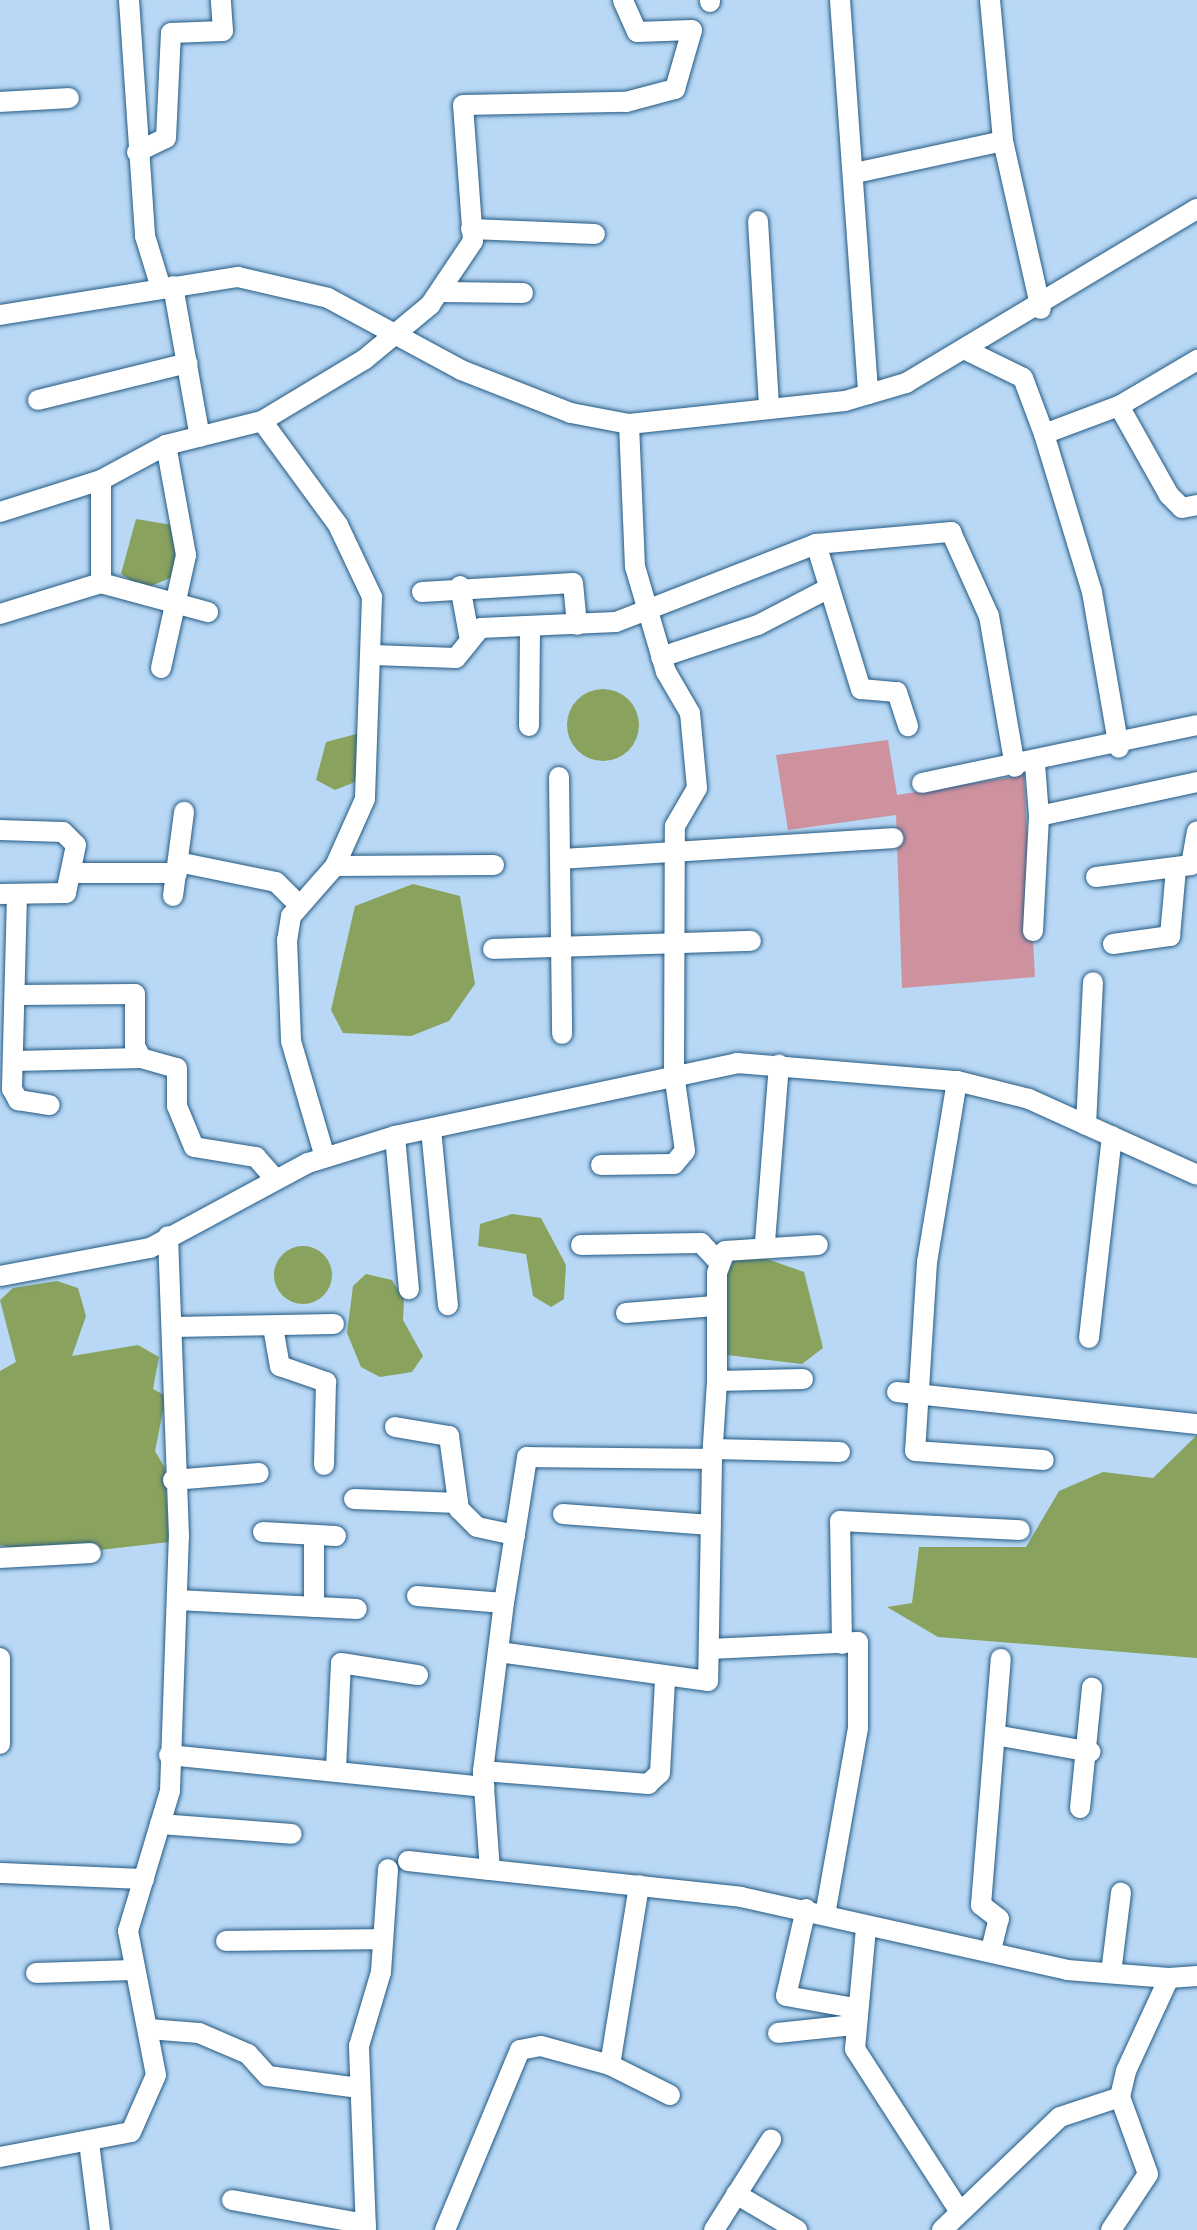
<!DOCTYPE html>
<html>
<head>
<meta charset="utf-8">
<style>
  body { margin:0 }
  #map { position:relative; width:1197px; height:2230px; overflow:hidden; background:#b8d8f5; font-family:Roboto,sans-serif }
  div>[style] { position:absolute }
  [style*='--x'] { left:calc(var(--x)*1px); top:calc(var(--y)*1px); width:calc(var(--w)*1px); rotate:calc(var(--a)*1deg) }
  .green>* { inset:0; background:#ce919e }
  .water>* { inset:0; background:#89a25d }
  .round { border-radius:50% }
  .roads { filter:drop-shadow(0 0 2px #245a83) drop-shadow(0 0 2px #245a83) }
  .minor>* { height:20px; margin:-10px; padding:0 10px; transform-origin:10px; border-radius:10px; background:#fff }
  span { translate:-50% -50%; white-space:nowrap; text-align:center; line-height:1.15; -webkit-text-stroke:8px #b8d8f5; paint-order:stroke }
</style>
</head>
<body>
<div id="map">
  <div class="green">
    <div style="clip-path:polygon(888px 740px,897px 795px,1024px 775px,1035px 977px,902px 988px,896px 815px,788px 830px,776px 755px)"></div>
  </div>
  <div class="water">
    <div style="clip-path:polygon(136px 519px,172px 525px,175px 540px,177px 575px,144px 589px,121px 574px)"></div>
    <div class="round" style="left:567px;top:689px;width:72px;height:72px"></div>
    <div style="clip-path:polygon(360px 733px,365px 778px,335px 790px,316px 780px,326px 742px)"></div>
    <div style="clip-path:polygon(413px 884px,460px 896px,475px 984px,449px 1021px,411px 1036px,343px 1033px,331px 1010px,355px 906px)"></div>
    <div style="clip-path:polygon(512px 1214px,541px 1218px,566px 1265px,564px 1299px,551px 1307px,533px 1296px,526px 1254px,478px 1246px,480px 1224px)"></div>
    <div class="round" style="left:274px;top:1246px;width:58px;height:58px"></div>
    <div style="clip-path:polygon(761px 1257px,804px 1272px,823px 1348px,802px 1364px,727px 1355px,724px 1277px,735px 1259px)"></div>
    <div style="clip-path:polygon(366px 1274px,392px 1280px,404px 1300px,403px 1320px,423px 1356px,412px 1372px,380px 1377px,361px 1367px,347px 1333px,353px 1286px)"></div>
    <div style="clip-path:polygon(57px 1281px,78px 1288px,86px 1316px,72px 1356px,138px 1345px,159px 1357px,153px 1389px,166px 1396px,155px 1451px,165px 1468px,169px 1542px,48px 1556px,0 1545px,0 1371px,16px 1362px,0 1300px,13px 1288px)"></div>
    <div style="clip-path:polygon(1197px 1435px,1197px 1658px,938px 1637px,887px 1607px,912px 1603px,919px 1547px,1026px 1547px,1059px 1491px,1103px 1472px,1153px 1478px)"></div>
  </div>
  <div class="roads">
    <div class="minor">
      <div style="--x:129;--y:0;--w:237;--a:86.1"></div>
      <div style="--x:145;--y:236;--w:54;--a:72.9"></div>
      <div style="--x:710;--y:0;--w:2;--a:90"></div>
      <div style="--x:840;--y:0;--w:395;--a:85.9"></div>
      <div style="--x:990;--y:0;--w:142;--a:84.7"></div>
      <div style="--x:1003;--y:141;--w:172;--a:77.3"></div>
      <div style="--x:0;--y:102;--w:69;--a:-3.3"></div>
      <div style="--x:137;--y:152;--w:32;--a:-26"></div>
      <div style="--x:166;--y:138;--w:105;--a:-87.3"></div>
      <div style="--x:171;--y:33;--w:52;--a:-2.2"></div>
      <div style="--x:223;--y:31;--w:31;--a:-94"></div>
      <div style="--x:855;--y:173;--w:151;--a:-12.2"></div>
      <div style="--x:758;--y:221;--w:184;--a:86.6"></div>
      <div style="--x:471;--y:229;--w:124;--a:2.3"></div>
      <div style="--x:173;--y:286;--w:153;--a:79.9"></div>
      <div style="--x:442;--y:292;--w:81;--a:0.7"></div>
      <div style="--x:0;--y:315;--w:241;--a:-9.1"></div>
      <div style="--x:238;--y:277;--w:92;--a:13.1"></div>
      <div style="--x:328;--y:298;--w:151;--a:28.4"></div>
      <div style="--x:461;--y:370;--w:118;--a:21.4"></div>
      <div style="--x:571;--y:413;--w:59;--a:10.7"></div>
      <div style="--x:629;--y:424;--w:217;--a:-6.1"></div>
      <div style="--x:845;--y:401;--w:64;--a:-16.4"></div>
      <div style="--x:906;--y:383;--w:339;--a:-30.9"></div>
      <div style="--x:968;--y:351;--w:61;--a:26.1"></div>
      <div style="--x:1023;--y:378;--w:60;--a:69.4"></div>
      <div style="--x:1044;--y:434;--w:80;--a:-20.5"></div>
      <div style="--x:1119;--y:406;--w:102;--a:60.7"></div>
      <div style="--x:1169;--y:495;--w:18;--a:45"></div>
      <div style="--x:1182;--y:508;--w:15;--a:-11"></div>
      <div style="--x:38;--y:400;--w:154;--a:-13.9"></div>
      <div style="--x:1119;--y:406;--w:91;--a:-30.5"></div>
      <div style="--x:262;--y:421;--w:129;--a:53.8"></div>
      <div style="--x:338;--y:525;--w:80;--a:64.7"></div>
      <div style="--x:372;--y:597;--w:202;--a:92"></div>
      <div style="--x:365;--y:799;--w:73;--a:114.1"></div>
      <div style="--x:335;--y:866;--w:67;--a:131.3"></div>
      <div style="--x:291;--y:916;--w:24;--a:99"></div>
      <div style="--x:287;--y:940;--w:101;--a:87.7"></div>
      <div style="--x:291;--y:1041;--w:121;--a:73.7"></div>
      <div style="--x:1044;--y:434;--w:165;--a:73.1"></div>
      <div style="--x:1092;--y:592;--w:158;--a:80.2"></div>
      <div style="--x:0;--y:512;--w:106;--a:-17.6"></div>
      <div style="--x:101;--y:480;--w:74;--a:-28.3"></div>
      <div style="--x:166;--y:445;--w:99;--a:-14"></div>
      <div style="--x:262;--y:421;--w:120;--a:-31"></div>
      <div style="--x:365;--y:359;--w:85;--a:-39.7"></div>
      <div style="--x:430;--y:305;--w:77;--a:-56.1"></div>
      <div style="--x:473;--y:241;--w:136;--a:-94.2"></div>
      <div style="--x:463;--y:105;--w:163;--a:-1.1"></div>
      <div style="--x:626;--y:102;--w:51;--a:-14.9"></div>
      <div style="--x:675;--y:89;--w:61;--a:-73.9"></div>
      <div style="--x:692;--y:30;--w:55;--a:177.9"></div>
      <div style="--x:637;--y:32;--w:35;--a:-114"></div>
      <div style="--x:816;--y:544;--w:152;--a:72.8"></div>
      <div style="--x:861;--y:689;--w:36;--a:5"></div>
      <div style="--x:897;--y:692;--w:36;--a:72"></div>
      <div style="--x:101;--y:583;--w:111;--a:15.2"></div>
      <div style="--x:460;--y:586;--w:50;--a:79.6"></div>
      <div style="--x:422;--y:592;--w:151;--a:-3.4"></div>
      <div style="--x:573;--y:583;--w:42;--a:84.6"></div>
      <div style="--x:0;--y:614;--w:106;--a:-17.1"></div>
      <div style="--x:101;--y:583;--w:103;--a:-90"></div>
      <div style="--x:373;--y:655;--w:83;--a:2.1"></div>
      <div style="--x:456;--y:658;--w:38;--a:-51"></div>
      <div style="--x:480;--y:628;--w:136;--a:-2.5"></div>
      <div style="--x:616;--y:622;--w:215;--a:-21.3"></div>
      <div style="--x:816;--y:544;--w:136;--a:-5.1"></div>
      <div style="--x:951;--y:532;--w:92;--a:65.7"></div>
      <div style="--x:989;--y:616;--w:153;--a:80.2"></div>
      <div style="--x:661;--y:657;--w:102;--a:-18.3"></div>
      <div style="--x:758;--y:625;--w:80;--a:-27.5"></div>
      <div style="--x:161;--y:668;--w:116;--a:-77.5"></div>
      <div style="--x:186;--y:555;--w:112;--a:-100.3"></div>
      <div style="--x:529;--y:726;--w:98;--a:-89.4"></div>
      <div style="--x:1035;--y:764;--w:52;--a:85.6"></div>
      <div style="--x:559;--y:777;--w:257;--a:89.3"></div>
      <div style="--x:922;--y:783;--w:281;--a:-11.9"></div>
      <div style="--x:0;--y:830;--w:63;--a:1.8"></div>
      <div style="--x:63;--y:832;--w:18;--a:45"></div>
      <div style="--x:76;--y:845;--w:49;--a:101.8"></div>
      <div style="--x:66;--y:893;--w:66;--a:179.1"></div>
      <div style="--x:561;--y:859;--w:333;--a:-3.6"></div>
      <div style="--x:178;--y:862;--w:100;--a:11.5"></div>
      <div style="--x:276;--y:882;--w:31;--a:45"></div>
      <div style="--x:335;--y:866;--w:159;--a:-0.4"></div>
      <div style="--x:73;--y:873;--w:104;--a:0"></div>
      <div style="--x:1096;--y:877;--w:96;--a:-7.2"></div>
      <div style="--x:1191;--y:865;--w:34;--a:-80"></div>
      <div style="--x:17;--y:895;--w:194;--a:91.5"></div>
      <div style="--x:12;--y:1089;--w:13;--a:61"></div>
      <div style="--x:18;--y:1100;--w:32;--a:9"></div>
      <div style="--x:173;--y:896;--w:85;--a:-82.5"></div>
      <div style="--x:1033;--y:931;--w:115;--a:-87"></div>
      <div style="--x:1039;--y:816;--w:162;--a:-12.1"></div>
      <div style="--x:1113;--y:944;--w:58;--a:-8"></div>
      <div style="--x:1170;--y:936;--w:67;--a:-84.9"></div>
      <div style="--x:493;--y:949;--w:258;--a:-1.8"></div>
      <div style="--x:19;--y:995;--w:116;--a:-0.5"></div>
      <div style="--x:135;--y:994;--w:52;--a:90"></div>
      <div style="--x:135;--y:1046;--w:13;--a:63"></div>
      <div style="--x:141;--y:1058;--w:37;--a:16"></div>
      <div style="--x:177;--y:1068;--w:38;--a:90"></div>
      <div style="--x:177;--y:1106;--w:44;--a:67.5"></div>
      <div style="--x:194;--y:1147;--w:63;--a:9.2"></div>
      <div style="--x:256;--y:1157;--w:30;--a:49"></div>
      <div style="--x:15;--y:1061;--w:126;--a:-1.4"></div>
      <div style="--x:957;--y:1081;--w:183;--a:99.4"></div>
      <div style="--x:927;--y:1262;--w:189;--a:93.6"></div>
      <div style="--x:915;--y:1451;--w:129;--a:4"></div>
      <div style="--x:1086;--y:1125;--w:143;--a:-87.2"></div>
      <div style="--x:431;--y:1129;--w:177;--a:84.5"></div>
      <div style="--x:395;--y:1136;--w:154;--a:84.8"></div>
      <div style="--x:601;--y:1165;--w:73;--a:-0.8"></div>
      <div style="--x:674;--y:1164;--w:17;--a:-50"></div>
      <div style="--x:685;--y:1151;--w:78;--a:-98.1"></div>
      <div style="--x:674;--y:1074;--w:248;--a:-89.8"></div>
      <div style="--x:675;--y:826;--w:44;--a:-59.9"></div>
      <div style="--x:697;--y:788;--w:75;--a:-95.3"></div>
      <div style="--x:690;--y:713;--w:48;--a:-120.3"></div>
      <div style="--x:666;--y:672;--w:109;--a:-106.4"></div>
      <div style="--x:635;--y:567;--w:143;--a:-92.4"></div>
      <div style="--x:765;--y:1242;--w:178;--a:-85.5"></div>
      <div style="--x:581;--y:1245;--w:120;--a:-1"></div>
      <div style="--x:701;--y:1243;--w:25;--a:47"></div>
      <div style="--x:0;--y:1276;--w:153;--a:-10.6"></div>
      <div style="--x:150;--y:1248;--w:179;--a:-28.3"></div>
      <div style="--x:308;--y:1163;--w:91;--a:-17.2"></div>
      <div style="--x:395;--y:1136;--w:350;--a:-12"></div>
      <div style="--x:737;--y:1063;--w:221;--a:4.7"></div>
      <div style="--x:957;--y:1081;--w:74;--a:14"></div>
      <div style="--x:1029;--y:1099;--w:184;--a:24.3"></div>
      <div style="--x:626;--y:1313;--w:89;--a:-4.5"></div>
      <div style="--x:173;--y:1327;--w:161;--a:-1.1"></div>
      <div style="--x:273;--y:1327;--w:40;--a:80"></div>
      <div style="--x:280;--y:1366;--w:49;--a:19.2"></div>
      <div style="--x:326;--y:1382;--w:83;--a:91.4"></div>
      <div style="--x:1089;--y:1338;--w:203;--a:-83.5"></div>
      <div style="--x:803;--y:1379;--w:86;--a:178.7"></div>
      <div style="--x:717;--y:1381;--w:108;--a:-90"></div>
      <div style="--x:717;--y:1273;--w:23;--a:-70"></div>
      <div style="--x:725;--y:1251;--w:93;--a:-3.7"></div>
      <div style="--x:897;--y:1392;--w:302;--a:6.1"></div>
      <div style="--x:395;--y:1427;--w:55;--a:9.5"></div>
      <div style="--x:449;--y:1436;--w:74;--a:82.2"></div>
      <div style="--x:459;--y:1509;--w:25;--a:45"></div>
      <div style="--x:477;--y:1527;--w:39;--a:12"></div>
      <div style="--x:713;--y:1449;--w:127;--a:1.4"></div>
      <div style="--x:712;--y:1459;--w:78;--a:-86.3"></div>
      <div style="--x:173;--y:1480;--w:86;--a:-4.7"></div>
      <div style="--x:354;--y:1499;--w:104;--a:2.2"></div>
      <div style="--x:563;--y:1514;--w:148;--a:4.3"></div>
      <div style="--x:263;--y:1532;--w:73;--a:3.1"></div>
      <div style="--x:0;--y:1558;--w:91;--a:-3.1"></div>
      <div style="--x:417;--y:1596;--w:87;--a:4.6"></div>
      <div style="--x:177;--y:1600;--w:180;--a:2.9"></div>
      <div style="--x:314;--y:1607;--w:72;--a:-90"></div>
      <div style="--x:842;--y:1644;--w:123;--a:-90.9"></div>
      <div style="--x:840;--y:1521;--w:180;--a:2.9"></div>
      <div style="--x:709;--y:1649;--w:149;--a:-2.7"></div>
      <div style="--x:858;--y:1642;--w:86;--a:90"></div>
      <div style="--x:858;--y:1728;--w:190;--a:100"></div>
      <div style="--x:0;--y:1658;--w:86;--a:90"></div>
      <div style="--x:995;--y:1735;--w:97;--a:10"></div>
      <div style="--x:169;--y:1755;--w:317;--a:5.8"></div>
      <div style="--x:484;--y:1787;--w:83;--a:85.9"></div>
      <div style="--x:490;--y:1870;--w:252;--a:6.1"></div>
      <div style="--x:741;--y:1897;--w:334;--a:12.6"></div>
      <div style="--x:1067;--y:1970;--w:102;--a:4.5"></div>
      <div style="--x:336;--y:1769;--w:106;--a:-87.3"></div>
      <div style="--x:341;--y:1663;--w:78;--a:8.9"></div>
      <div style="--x:483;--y:1771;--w:166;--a:4.5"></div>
      <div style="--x:648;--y:1784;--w:16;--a:-43"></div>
      <div style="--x:660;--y:1773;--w:91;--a:-86.9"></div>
      <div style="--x:484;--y:1787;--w:16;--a:-94"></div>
      <div style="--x:483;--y:1771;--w:169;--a:-82.9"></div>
      <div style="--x:504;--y:1603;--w:148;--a:-81"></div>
      <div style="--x:527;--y:1457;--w:185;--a:0.6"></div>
      <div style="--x:712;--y:1459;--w:222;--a:91"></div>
      <div style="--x:708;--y:1681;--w:212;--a:-172.1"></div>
      <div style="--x:1080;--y:1808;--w:121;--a:-84.3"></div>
      <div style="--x:160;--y:1824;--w:132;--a:4.3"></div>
      <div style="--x:408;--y:1861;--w:82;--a:6.3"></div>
      <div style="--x:0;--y:1873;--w:144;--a:2.4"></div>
      <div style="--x:806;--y:1909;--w:89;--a:102.9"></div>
      <div style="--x:786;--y:1996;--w:70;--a:9.9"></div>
      <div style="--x:866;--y:1928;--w:121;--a:95.2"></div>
      <div style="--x:855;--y:2049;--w:194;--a:57.2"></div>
      <div style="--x:226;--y:1941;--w:156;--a:-0.7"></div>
      <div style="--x:991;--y:1950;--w:32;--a:-76"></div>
      <div style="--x:999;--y:1919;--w:23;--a:-142"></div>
      <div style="--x:981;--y:1905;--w:247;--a:-85.4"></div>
      <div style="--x:36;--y:1973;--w:96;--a:-1.8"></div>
      <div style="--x:1111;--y:1973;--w:81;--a:-82.9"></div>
      <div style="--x:148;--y:2029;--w:51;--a:4.5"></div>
      <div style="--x:199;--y:2033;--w:53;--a:23.2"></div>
      <div style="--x:248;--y:2054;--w:30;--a:48"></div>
      <div style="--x:268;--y:2076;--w:92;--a:7.5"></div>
      <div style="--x:778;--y:2033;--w:75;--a:-6.1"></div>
      <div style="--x:610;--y:2065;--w:182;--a:-80.8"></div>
      <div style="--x:89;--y:2142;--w:89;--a:82.9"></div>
      <div style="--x:0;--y:2157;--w:133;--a:-10.8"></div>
      <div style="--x:131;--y:2132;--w:62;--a:-66.3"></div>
      <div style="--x:156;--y:2075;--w:147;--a:-101"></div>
      <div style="--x:128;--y:1931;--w:146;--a:-73.3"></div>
      <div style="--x:170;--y:1791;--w:255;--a:-88"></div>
      <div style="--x:179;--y:1536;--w:300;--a:-92.1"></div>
      <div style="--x:736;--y:2194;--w:71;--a:30.5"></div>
      <div style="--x:232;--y:2200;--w:136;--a:10.2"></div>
      <div style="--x:366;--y:2230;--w:184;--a:-92.2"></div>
      <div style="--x:359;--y:2046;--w:77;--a:-73.4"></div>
      <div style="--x:381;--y:1972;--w:103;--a:-86.1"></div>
      <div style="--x:445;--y:2230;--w:195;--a:-67.4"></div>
      <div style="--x:520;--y:2050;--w:21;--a:-11"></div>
      <div style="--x:541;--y:2046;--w:72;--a:15.4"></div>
      <div style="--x:610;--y:2065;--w:67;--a:26.6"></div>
      <div style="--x:714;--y:2230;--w:107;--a:-57.7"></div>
      <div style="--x:942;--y:2230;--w:163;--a:-43.8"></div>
      <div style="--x:1060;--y:2117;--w:63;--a:-18.4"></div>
      <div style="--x:1111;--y:2230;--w:67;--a:-56.5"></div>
      <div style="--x:1148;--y:2174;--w:82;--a:-110"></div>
      <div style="--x:1120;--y:2097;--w:27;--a:-77"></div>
      <div style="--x:1126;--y:2071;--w:102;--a:-65.2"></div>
      <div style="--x:1169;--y:1978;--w:28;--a:-4"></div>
    </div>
  </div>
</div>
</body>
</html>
